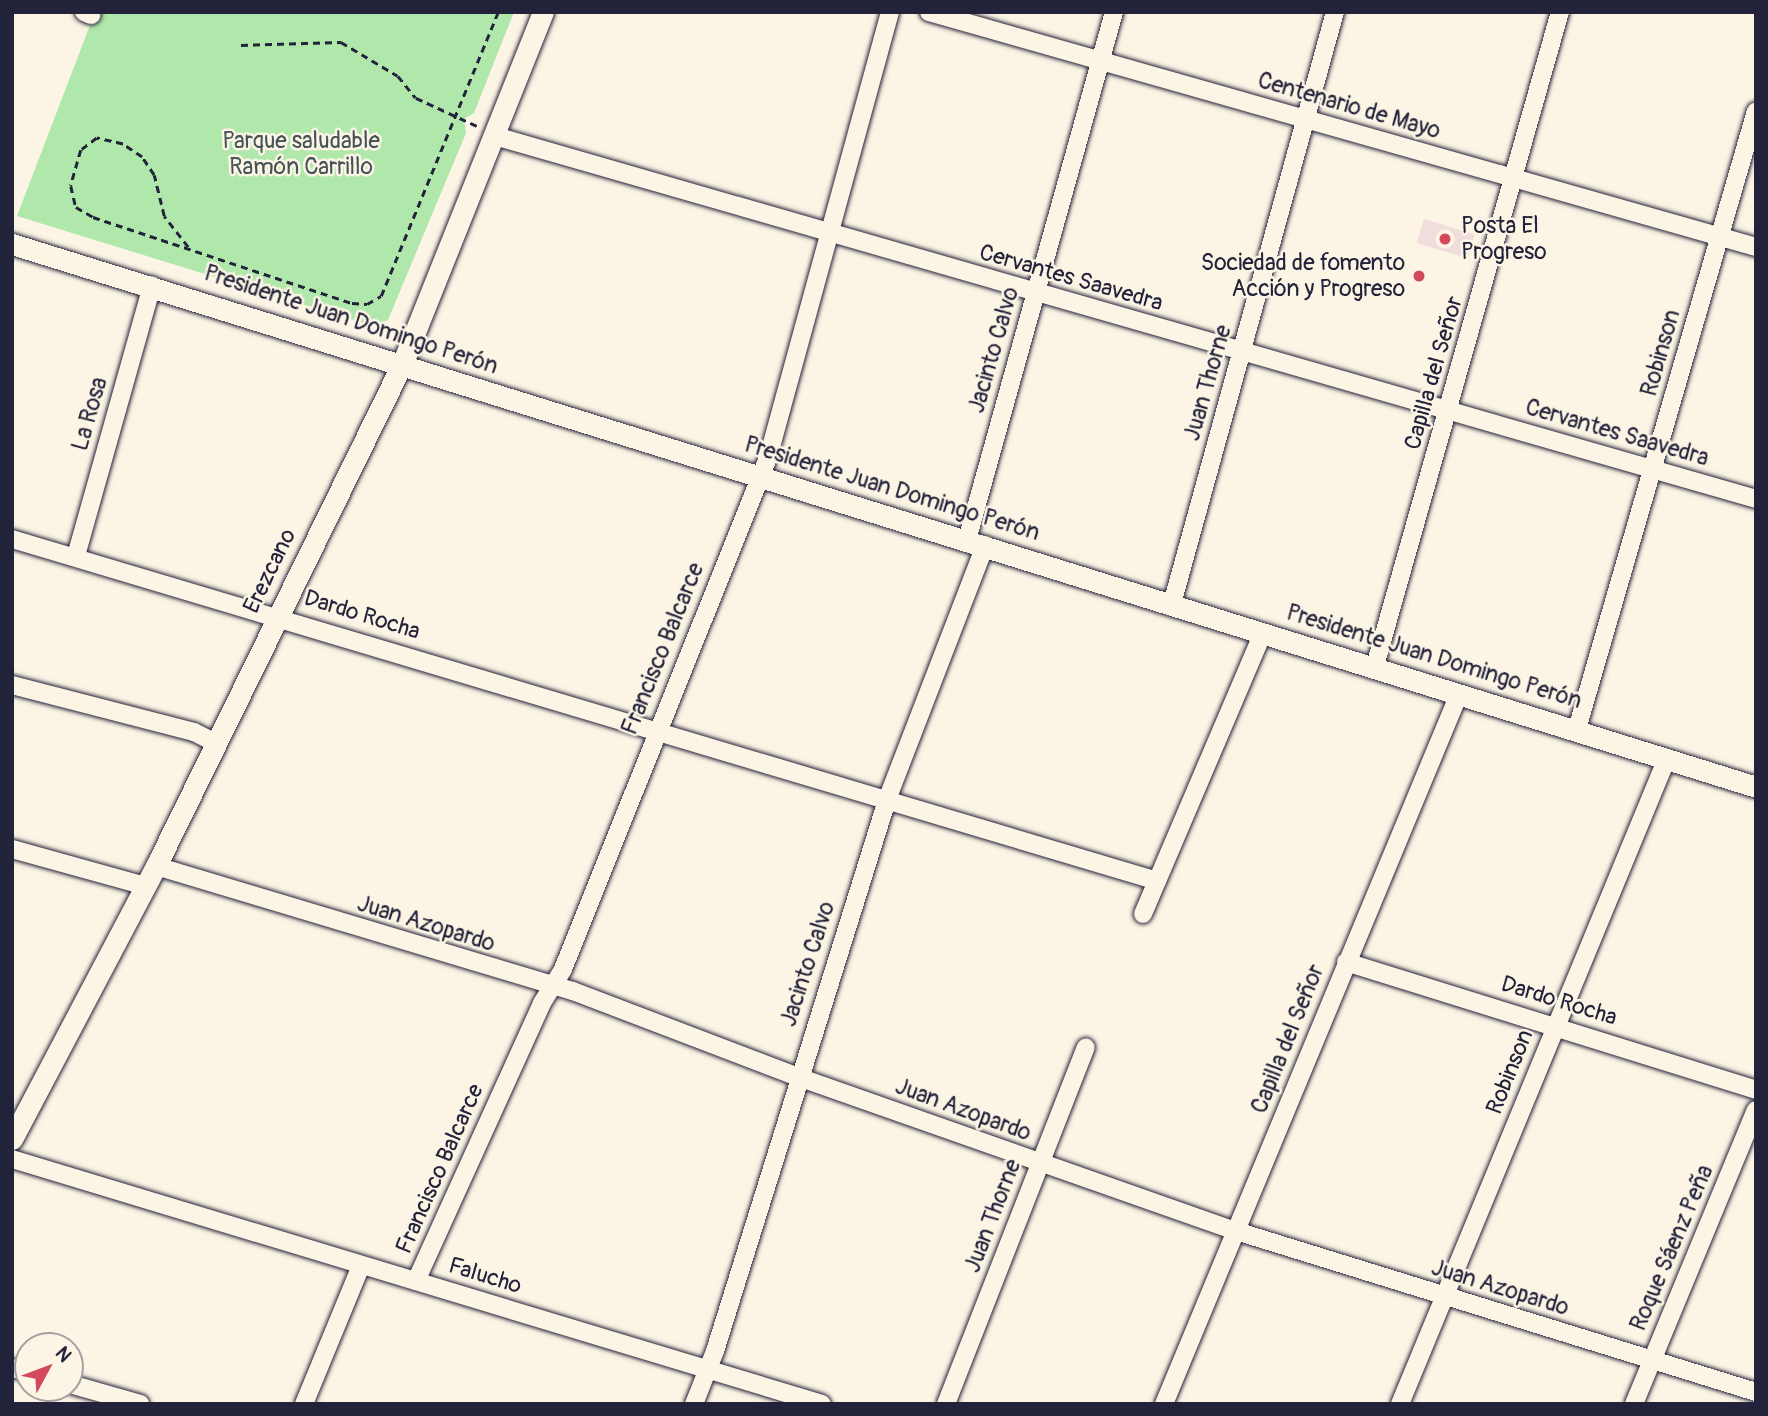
<!DOCTYPE html>
<html>
<head>
<meta charset="utf-8">
<style>
  body { margin:0 }
  #map { position:relative; width:1768px; height:1416px; overflow:hidden; background:#fcf5e5; font-family:Pangolin,sans-serif }
  div>[style] { position:absolute }
  [style*='--x'] { left:calc(var(--x)*1px); top:calc(var(--y)*1px); width:calc(var(--w)*1px); rotate:calc(var(--a)*1deg) }
  .built>* { inset:0; background:#f0dddc; transform-origin:0 0 }
  .green>* { inset:0; background:#b0e8ab }
  .path>* { height:2.5px; margin-top:-1.25px; transform-origin:0; background:repeating-linear-gradient(90deg,#22223b 0 7px,transparent 0 12px) }
  .roads { filter:drop-shadow(0 0 2px #22223b) drop-shadow(0 0 2px #22223b) }
  .minor>* { height:18px; margin:-9px; padding:0 9px; transform-origin:9px; border-radius:9px; background:#fcf5e5 }
  .tertiary>* { height:21px; margin:-10.5px; padding:0 10.5px; transform-origin:10.5px; border-radius:10.5px; background:#fcf5e5 }
  .dots>* { width:19px; height:19px; translate:-50% -50%; box-sizing:border-box; border:4px solid #fcf5e5; border-radius:50% }
  span { translate:-50% -50%; white-space:nowrap; text-align:center; line-height:1.15; -webkit-text-stroke:5px #fcf5e5; paint-order:stroke }
  .street-label { font-size:23px; color:#22223b }
  .park-label { font-size:23px; color:#465457 }
  .poi-label { font-size:23px; color:#22223b }
  .left { translate:0 -50%; text-align:left }
  .right { translate:-100% -50%; text-align:right }
  .frame { position:absolute; inset:0; border:14px solid #22223b; pointer-events:none }
  .north { position:absolute; left:14px; top:1332px; width:70px; height:70px; box-sizing:border-box; background:#fcf5e5; border:2px solid #a5a1a1; border-radius:50%; rotate:49deg; font-size:19px; font-weight:700; line-height:28px; text-align:center; color:#22223b }
  .north::after { content:''; display:block; margin:auto; width:24px; height:32px; background:#d1495b; clip-path:polygon(50% 0,100% 100%,50% 72%,0 100%) }
</style>
</head>
<body>
<div id="map">
  <div class="built">
    <div style="left:1424px;top:219px;width:53px;height:25px;rotate:17deg"></div>
  </div>
  <div class="green">
    <div style="clip-path:polygon(95px 12px,514px 12px,474px 113px,464px 119px,466px 133px,388px 320px,373px 326px,17px 216px)"></div>
  </div>
  <div class="path">
    <div style="--x:241;--y:45;--w:100;--a:-1.7"></div>
    <div style="--x:341;--y:42;--w:66;--a:30.8"></div>
    <div style="--x:398;--y:76;--w:28;--a:51"></div>
    <div style="--x:416;--y:98;--w:67;--a:24.7"></div>
    <div style="--x:188;--y:247;--w:39;--a:-128"></div>
    <div style="--x:164;--y:216;--w:42;--a:-103.7"></div>
    <div style="--x:154;--y:175;--w:22;--a:-124"></div>
    <div style="--x:142;--y:157;--w:23;--a:-146"></div>
    <div style="--x:123;--y:144;--w:27;--a:-167"></div>
    <div style="--x:97;--y:138;--w:20;--a:143"></div>
    <div style="--x:81;--y:150;--w:37;--a:106"></div>
    <div style="--x:71;--y:186;--w:22;--a:77"></div>
    <div style="--x:76;--y:207;--w:20;--a:30"></div>
    <div style="--x:93;--y:217;--w:273;--a:18.4"></div>
    <div style="--x:352;--y:303;--w:15;--a:4"></div>
    <div style="--x:367;--y:304;--w:16;--a:-30"></div>
    <div style="--x:381;--y:296;--w:307;--a:-67.6"></div>
  </div>
  <div class="roads">
    <div class="minor">
      <div style="--x:84;--y:12;--w:8;--a:23"></div>
      <div style="--x:929;--y:12;--w:860;--a:15.86"></div>
      <div style="--x:495;--y:136;--w:1312;--a:16.06"></div>
      <div style="--x:12;--y:539;--w:1195;--a:16.63"></div>
      <div style="--x:967;--y:540;--w:548;--a:-74.44"></div>
      <div style="--x:76;--y:556;--w:281;--a:-74.3"></div>
      <div style="--x:1172;--y:604;--w:614;--a:-74.61"></div>
      <div style="--x:1375;--y:666;--w:680;--a:-74.21"></div>
      <div style="--x:12;--y:685;--w:188;--a:14.5"></div>
      <div style="--x:194;--y:732;--w:25;--a:27"></div>
      <div style="--x:1577;--y:729;--w:643;--a:-73.85"></div>
      <div style="--x:12;--y:849;--w:138;--a:15.5"></div>
      <div style="--x:156;--y:866;--w:435;--a:16.7"></div>
      <div style="--x:573;--y:991;--w:244;--a:20.9"></div>
      <div style="--x:801;--y:1078;--w:461;--a:19.4"></div>
      <div style="--x:1236;--y:1231;--w:544;--a:17.2"></div>
      <div style="--x:1143;--y:914;--w:306;--a:-66.9"></div>
      <div style="--x:1346;--y:962;--w:430;--a:17.3"></div>
      <div style="--x:12;--y:1159;--w:846;--a:16.83"></div>
      <div style="--x:416;--y:1281;--w:305;--a:-65.6"></div>
      <div style="--x:542;--y:1003;--w:40;--a:-58"></div>
      <div style="--x:563;--y:969;--w:551;--a:-68.14"></div>
      <div style="--x:768;--y:458;--w:462;--a:-74.7"></div>
      <div style="--x:12;--y:1368;--w:16;--a:14"></div>
      <div style="--x:70;--y:1384;--w:73;--a:15.9"></div>
      <div style="--x:304;--y:1404;--w:149;--a:-67.6"></div>
      <div style="--x:694;--y:1404;--w:57;--a:-68.4"></div>
      <div style="--x:715;--y:1351;--w:580;--a:-72.66"></div>
      <div style="--x:888;--y:797;--w:270;--a:-68.9"></div>
      <div style="--x:946;--y:1404;--w:383;--a:-68.6"></div>
      <div style="--x:1164;--y:1404;--w:769;--a:-67.44"></div>
      <div style="--x:1400;--y:1404;--w:699;--a:-67.54"></div>
      <div style="--x:1634;--y:1404;--w:318;--a:-67.5"></div>
    </div>
    <div class="tertiary">
      <div style="--x:12;--y:244;--w:1827;--a:17.29"></div>
      <div style="--x:12;--y:1139;--w:309;--a:-62.2"></div>
      <div style="--x:156;--y:866;--w:561;--a:-63.89"></div>
      <div style="--x:403;--y:362;--w:377;--a:-68.2"></div>
    </div>
  </div>
  <div class="dots">
    <div style="left:1445px;top:239px;background:#d1495b"></div>
    <div style="left:1419px;top:276px;background:#d1495b"></div>
  </div>
  <div class="street-label">
    <span style="left:1349px;top:106px;rotate:16deg">Centenario de Mayo</span>
    <span style="left:1071px;top:278px;rotate:16deg">Cervantes Saavedra</span>
    <span style="left:351px;top:320px;rotate:18deg">Presidente Juan Domingo Perón</span>
    <span style="left:994px;top:350px;rotate:-74deg">Jacinto Calvo</span>
    <span style="left:1661px;top:353px;rotate:-74deg">Robinson</span>
    <span style="left:1434px;top:373px;rotate:-74deg">Capilla del Señor</span>
    <span style="left:1208px;top:383px;rotate:-74deg">Juan Thorne</span>
    <span style="left:90px;top:414px;rotate:-74deg">La Rosa</span>
    <span style="left:1617px;top:433px;rotate:16deg">Cervantes Saavedra</span>
    <span style="left:892px;top:489px;rotate:17deg">Presidente Juan Domingo Perón</span>
    <span style="left:270px;top:571px;rotate:-64deg">Erezcano</span>
    <span style="left:362px;top:615px;rotate:17deg">Dardo Rocha</span>
    <span style="left:663px;top:649px;rotate:-68deg">Francisco Balcarce</span>
    <span style="left:1434px;top:657px;rotate:17deg">Presidente Juan Domingo Perón</span>
    <span style="left:426px;top:924px;rotate:17deg">Juan Azopardo</span>
    <span style="left:808px;top:964px;rotate:-72deg">Jacinto Calvo</span>
    <span style="left:1559px;top:1001px;rotate:17deg">Dardo Rocha</span>
    <span style="left:1288px;top:1039px;rotate:-68deg">Capilla del Señor</span>
    <span style="left:1510px;top:1072px;rotate:-68deg">Robinson</span>
    <span style="left:963px;top:1110px;rotate:20deg">Juan Azopardo</span>
    <span style="left:440px;top:1169px;rotate:-66deg">Francisco Balcarce</span>
    <span style="left:993px;top:1216px;rotate:-69deg">Juan Thorne</span>
    <span style="left:1672px;top:1248px;rotate:-67deg">Roque Sáenz Peña</span>
    <span style="left:485px;top:1276px;rotate:17deg">Falucho</span>
    <span style="left:1500px;top:1288px;rotate:17deg">Juan Azopardo</span>
  </div>
  <div class="park-label">
    <span style="left:301px;top:154px">Parque saludable<br>Ramón Carrillo</span>
  </div>
  <div class="poi-label">
    <span class="left" style="left:1461px;top:239px">Posta El<br>Progreso</span>
    <span class="right" style="left:1405px;top:276px">Sociedad de fomento<br>Acción y Progreso</span>
  </div>
  <div class="frame"></div>
  <div class="north">N</div>
</div>
</body>
</html>
